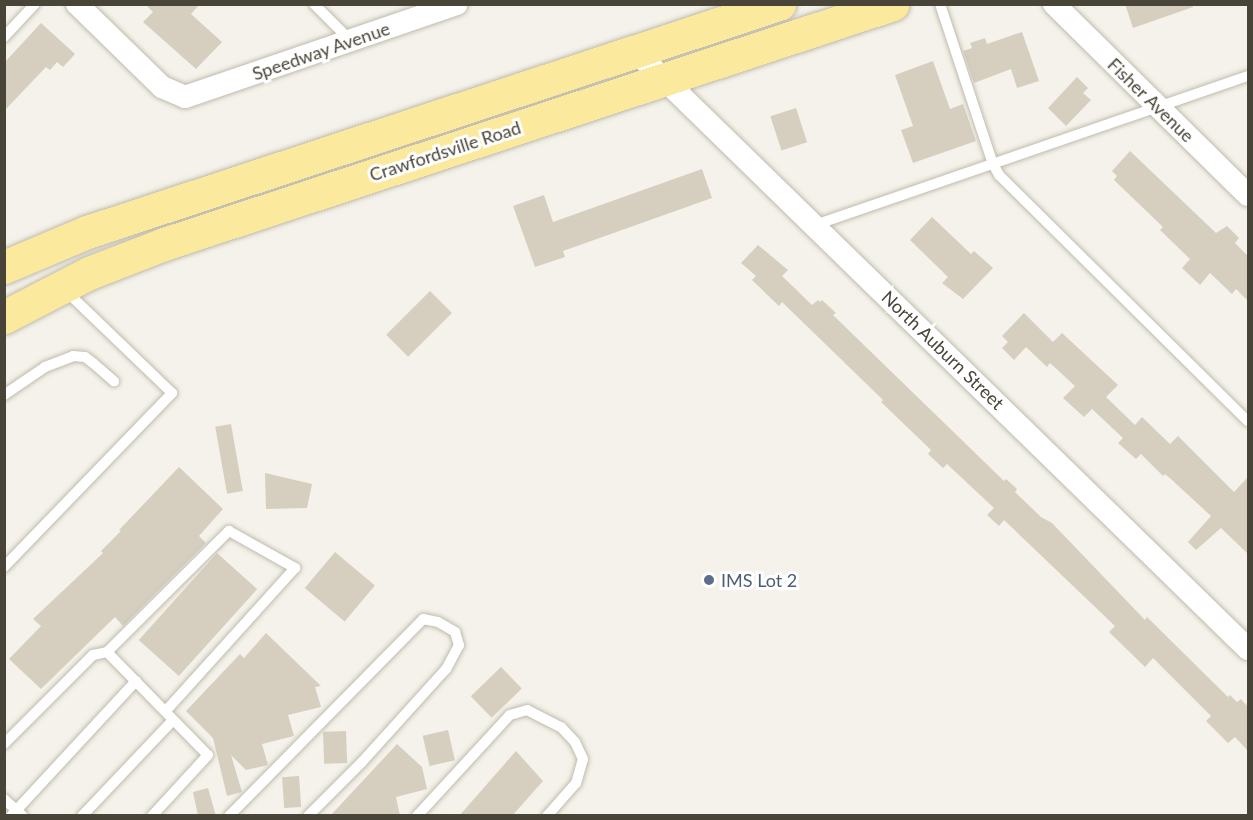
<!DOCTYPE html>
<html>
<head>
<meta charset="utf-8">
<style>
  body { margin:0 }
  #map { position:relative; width:1253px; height:820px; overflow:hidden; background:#f4f2ea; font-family:Lato,sans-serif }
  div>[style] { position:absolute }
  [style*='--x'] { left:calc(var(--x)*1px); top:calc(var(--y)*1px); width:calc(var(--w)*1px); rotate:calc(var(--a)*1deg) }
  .building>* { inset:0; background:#d6cfc0; transform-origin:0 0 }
  .roads { filter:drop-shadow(0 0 2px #c0bbad) drop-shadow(0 0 2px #c0bbad) }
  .service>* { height:10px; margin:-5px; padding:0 5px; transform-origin:5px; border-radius:5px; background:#fff }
  .minor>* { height:22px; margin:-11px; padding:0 11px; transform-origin:11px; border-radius:11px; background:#fff }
  .primary>* { height:33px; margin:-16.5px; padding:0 16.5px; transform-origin:16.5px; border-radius:16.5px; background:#fbe99d }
  .dots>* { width:16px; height:16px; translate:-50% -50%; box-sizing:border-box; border:3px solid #fff; border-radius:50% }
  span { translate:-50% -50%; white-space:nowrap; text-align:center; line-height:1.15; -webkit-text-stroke:6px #fff; paint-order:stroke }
  .street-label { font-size:18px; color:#484438 }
  .service-label { font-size:18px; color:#4e5e75 }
  .left { translate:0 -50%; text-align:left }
  .frame { position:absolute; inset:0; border:6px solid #484438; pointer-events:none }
</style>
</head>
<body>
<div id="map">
  <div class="building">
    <div style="clip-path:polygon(145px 4px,200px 4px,191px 14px,222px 42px,196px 69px,143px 22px,153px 12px)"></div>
    <div style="clip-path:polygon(1125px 4px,1193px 4px,1193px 7px,1133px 28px)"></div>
    <div style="clip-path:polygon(41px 23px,75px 54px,63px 67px,57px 62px,50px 70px,46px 67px,4px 111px,4px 63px)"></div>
    <div style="clip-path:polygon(1022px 32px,1039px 81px,1017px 88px,1011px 69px,974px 83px,963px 51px,972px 48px,970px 43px,985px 38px,987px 44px)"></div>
    <div style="clip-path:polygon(933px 61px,950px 109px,963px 104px,976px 141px,913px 163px,901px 130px,913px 126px,895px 75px)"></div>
    <div style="clip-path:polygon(1077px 77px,1088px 88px,1083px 93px,1091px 100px,1066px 126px,1048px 108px)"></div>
    <div style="left:796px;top:108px;width:36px;height:27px;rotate:72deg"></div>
    <div style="clip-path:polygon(1130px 151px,1216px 233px,1227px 226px,1239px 238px,1235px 243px,1248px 256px,1248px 301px,1236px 289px,1232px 294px,1210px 273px,1200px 285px,1182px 268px,1190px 259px,1160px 230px,1163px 227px,1114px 180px,1117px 176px,1112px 171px)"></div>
    <div style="clip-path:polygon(702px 169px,712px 198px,563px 251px,565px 257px,535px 267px,513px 206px,544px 195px,553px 222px)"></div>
    <div style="clip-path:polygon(932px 217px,971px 254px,974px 251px,993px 268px,963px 299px,942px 283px,948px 277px,910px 240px)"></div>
    <div style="clip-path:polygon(758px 245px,788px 270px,782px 276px,812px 305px,818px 300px,820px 302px,822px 300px,836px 313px,833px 315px,1004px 481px,1006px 479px,1017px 489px,1015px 492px,1041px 517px,1052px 523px,1145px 620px,1147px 617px,1228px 697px,1230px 695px,1237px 702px,1241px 699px,1248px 707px,1248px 751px,1235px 737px,1228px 743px,1206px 721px,1211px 716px,1153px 658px,1145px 667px,1109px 632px,1115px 626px,1004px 520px,999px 526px,987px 515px,994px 508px,947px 464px,943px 468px,928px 454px,931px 450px,881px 402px,883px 400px,782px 302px,779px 306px,752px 280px,756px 276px,741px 263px)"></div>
    <div style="left:430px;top:291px;width:31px;height:62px;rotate:45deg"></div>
    <div style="clip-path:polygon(1024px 313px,1053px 342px,1062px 333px,1118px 385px,1106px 397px,1135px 425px,1142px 417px,1170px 444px,1178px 436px,1234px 492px,1248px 477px,1248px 554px,1221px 528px,1196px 550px,1188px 542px,1211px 516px,1172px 480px,1165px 474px,1163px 476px,1141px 454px,1136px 459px,1118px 443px,1123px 438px,1092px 409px,1084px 417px,1063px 398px,1075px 386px,1050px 363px,1047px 367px,1026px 347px,1014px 360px,1002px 348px,1008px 342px,1002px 336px)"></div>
    <div style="left:231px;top:424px;width:68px;height:16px;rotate:80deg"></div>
    <div style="clip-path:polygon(179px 467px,223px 509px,199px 536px,206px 543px,123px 626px,115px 617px,41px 689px,9px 659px,41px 626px,33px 619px,103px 553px,101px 551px,121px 531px,119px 530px)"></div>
    <div style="clip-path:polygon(265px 473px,312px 484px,307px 508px,266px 509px)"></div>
    <div style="left:335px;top:552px;width:52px;height:47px;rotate:40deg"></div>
    <div style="left:217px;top:553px;width:54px;height:117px;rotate:42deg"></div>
    <div style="clip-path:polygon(266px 633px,321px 686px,315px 687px,321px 707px,288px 715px,294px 736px,262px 744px,268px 765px,246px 770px,231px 755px,242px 792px,227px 796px,213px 738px,186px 711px,240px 654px,244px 658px)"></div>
    <div style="left:501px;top:667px;width:30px;height:42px;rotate:46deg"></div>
    <div style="left:448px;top:730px;width:31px;height:26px;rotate:77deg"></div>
    <div style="left:346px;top:731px;width:32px;height:23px;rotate:88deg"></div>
    <div style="clip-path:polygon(397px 744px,422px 767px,427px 789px,396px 797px,400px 816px,330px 816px)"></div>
    <div style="clip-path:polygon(516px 751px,543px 781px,512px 816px,459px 816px)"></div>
    <div style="left:299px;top:776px;width:31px;height:17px;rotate:86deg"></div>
    <div style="clip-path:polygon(208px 788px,216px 816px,198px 816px,193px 792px)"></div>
  </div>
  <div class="roads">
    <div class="service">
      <div style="--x:314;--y:4;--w:51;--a:45"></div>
      <div style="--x:940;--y:4;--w:169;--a:71.7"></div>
      <div style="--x:993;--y:164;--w:13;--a:61"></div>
      <div style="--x:999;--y:175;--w:350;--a:44.7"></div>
      <div style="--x:4;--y:37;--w:45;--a:-46.8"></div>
      <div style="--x:815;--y:225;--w:458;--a:-19"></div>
      <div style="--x:4;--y:395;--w:50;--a:-34.3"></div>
      <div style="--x:45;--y:367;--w:30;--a:-21"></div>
      <div style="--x:73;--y:356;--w:12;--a:5"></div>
      <div style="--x:85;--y:357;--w:10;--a:37"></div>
      <div style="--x:93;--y:363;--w:28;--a:41"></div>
      <div style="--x:4;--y:567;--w:242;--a:-46"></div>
      <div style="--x:172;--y:393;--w:147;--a:-136.1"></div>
      <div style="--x:107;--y:652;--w:172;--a:-44.8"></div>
      <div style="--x:229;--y:531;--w:76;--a:29.3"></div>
      <div style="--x:295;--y:568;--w:193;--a:132.1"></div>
      <div style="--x:4;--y:744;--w:126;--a:-45"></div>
      <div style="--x:93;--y:655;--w:14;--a:-12"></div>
      <div style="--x:107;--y:652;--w:144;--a:45.6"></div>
      <div style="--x:208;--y:755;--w:83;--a:132.6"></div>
      <div style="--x:4;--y:799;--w:25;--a:42"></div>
      <div style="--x:11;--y:816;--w:184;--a:-47.2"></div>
      <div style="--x:82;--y:816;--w:132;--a:-46.5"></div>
      <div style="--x:229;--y:816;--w:276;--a:-45.4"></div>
      <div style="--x:423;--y:619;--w:15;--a:11"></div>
      <div style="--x:438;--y:622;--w:20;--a:30"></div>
      <div style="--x:455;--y:632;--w:14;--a:73"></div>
      <div style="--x:459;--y:645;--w:27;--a:118"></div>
      <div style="--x:446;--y:669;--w:125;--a:132.1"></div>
      <div style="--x:362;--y:762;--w:76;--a:135"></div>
      <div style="--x:417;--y:816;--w:137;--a:-47.4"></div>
      <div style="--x:510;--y:715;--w:18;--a:-16"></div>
      <div style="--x:527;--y:710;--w:38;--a:27"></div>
      <div style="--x:561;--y:727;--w:21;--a:47"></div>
      <div style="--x:575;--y:742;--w:19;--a:65"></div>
      <div style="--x:583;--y:759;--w:25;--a:106"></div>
      <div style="--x:576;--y:783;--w:44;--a:131.3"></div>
    </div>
    <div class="minor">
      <div style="--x:77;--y:4;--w:119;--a:44.3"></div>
      <div style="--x:162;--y:87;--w:25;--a:23"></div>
      <div style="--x:185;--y:97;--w:287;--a:-18.9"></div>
      <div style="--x:1054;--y:4;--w:272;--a:44.6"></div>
      <div style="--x:636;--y:52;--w:855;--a:44.29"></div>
    </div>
    <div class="primary">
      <div style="--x:4;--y:267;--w:90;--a:-22.9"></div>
      <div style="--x:87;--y:232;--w:729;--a:-18.24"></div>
      <div style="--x:4;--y:317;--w:96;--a:-27.4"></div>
      <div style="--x:89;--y:273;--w:80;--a:-21.1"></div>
      <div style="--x:164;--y:244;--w:767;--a:-18.22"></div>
    </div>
  </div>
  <div class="dots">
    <div style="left:709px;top:580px;background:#5c6f8a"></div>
  </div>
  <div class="street-label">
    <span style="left:321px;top:51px;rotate:-19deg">Speedway Avenue</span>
    <span style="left:1151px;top:100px;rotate:44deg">Fisher Avenue</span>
    <span style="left:445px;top:151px;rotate:-18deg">Crawfordsville Road</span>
    <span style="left:943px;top:350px;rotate:44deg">North Auburn Street</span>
  </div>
  <div class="service-label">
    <span class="left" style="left:721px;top:580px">IMS Lot 2</span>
  </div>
  <div class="frame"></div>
</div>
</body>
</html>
